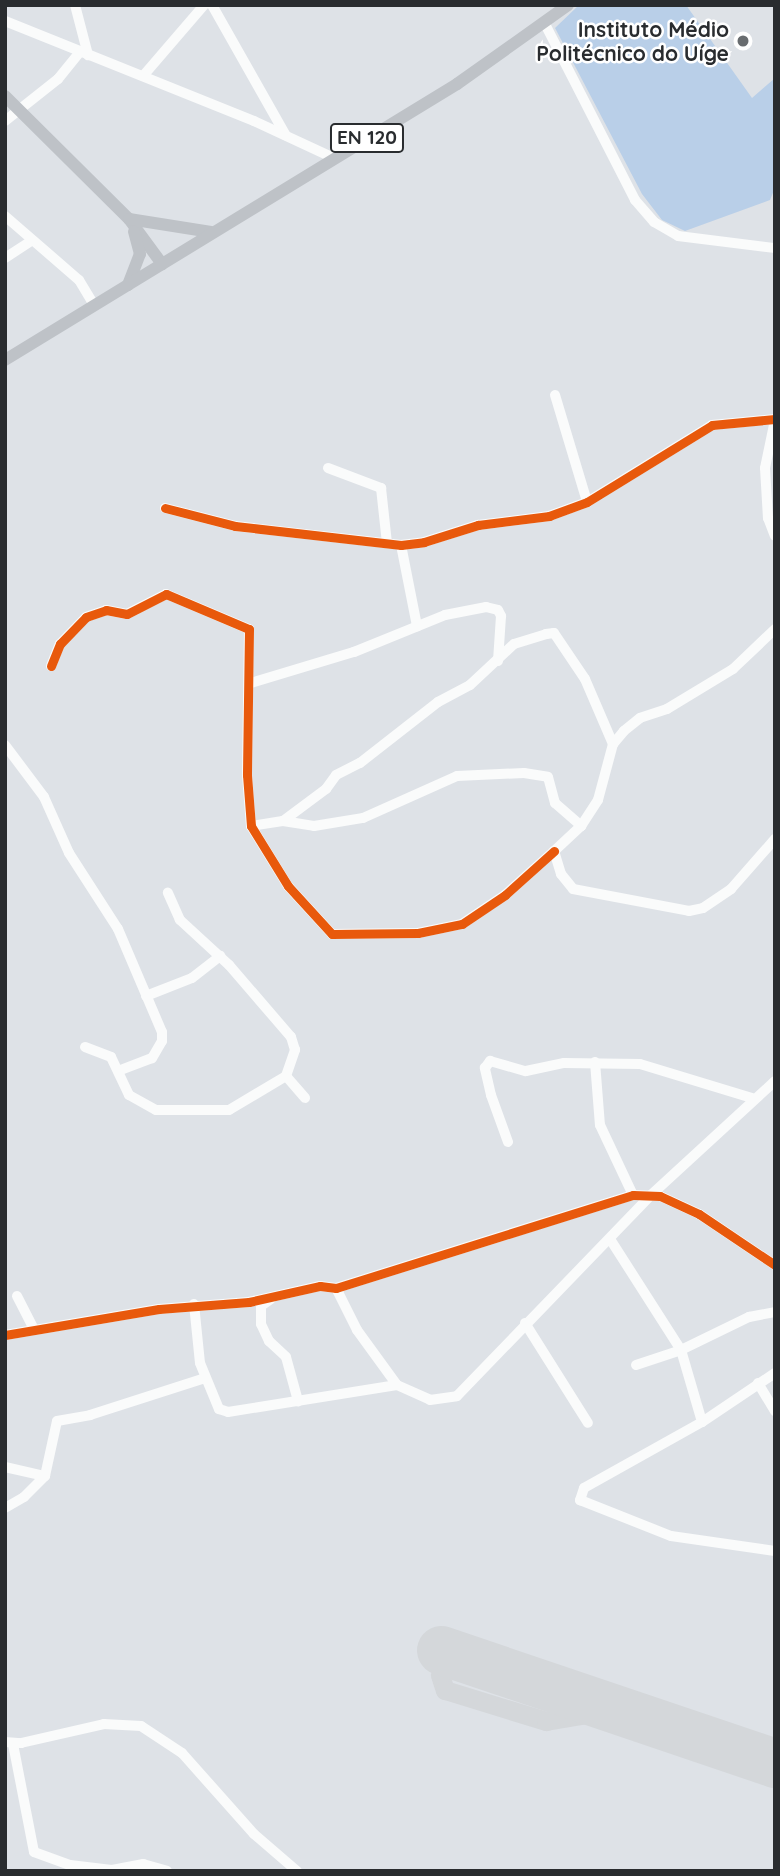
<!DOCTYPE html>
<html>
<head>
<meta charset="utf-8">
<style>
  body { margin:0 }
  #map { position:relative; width:780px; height:1876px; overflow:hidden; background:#dee2e7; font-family:Quicksand,sans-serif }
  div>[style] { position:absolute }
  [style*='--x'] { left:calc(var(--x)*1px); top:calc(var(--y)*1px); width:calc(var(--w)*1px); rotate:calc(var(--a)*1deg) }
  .green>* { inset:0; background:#b9cfe8 }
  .taxiway>* { height:19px; margin:-9.5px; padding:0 9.5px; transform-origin:9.5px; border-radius:9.5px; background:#d4d7da }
  .runway>* { height:49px; margin:-24.5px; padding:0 24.5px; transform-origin:24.5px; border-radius:24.5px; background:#d4d7da }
  .minor>* { height:10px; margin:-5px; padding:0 5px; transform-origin:5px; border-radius:5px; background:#fafbfb }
  .major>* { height:12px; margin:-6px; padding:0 6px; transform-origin:6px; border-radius:6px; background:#bec2c7 }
  .cycleway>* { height:9px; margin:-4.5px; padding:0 4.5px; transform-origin:4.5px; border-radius:4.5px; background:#e8590c }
  .dots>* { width:19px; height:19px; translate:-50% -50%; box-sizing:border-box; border:4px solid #fff; border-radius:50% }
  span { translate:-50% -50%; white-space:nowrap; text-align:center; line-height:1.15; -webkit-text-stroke:5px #fff; paint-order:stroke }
  .shield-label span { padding:2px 5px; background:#fff; border:2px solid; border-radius:5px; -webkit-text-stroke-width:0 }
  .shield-label { font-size:19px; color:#292c2f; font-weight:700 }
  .poi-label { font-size:21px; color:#292c2f; font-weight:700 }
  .right { translate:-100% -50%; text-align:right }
  .frame { position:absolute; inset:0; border:7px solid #292c2f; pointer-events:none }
</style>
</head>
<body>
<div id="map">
  <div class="green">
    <div style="clip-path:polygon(579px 5px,686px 5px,752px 98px,775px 78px,775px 188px,770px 200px,685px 231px,662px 220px,642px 194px,555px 28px)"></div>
  </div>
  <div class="taxiway">
    <div style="--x:450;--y:1653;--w:24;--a:114"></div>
    <div style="--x:440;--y:1675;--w:16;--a:72"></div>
    <div style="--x:445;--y:1690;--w:106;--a:17.1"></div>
    <div style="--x:546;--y:1721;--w:66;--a:-9.6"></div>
    <div style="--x:611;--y:1710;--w:15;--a:11"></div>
  </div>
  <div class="runway">
    <div style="--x:441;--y:1650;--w:353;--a:18.7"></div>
  </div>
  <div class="minor">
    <div style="--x:75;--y:5;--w:52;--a:75.4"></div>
    <div style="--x:212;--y:5;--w:150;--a:60.5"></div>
    <div style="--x:5;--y:21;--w:268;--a:21.9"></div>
    <div style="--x:254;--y:121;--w:90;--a:24.9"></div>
    <div style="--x:545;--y:24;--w:198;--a:62.9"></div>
    <div style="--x:635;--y:200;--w:29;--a:49"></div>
    <div style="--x:654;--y:222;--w:28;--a:30"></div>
    <div style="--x:678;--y:236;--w:98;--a:7.1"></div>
    <div style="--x:143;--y:76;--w:94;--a:-49.3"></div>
    <div style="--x:5;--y:121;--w:68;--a:-38.4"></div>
    <div style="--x:58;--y:79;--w:33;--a:-51"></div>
    <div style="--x:5;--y:216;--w:98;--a:40.9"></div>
    <div style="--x:79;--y:280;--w:29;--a:59"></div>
    <div style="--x:5;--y:258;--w:30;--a:-33"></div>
    <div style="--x:555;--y:395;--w:112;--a:73.3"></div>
    <div style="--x:775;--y:420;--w:49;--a:101.8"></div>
    <div style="--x:765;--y:468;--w:50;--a:86.6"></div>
    <div style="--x:768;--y:518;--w:19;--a:69"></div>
    <div style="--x:328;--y:468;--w:57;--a:20.7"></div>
    <div style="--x:381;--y:488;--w:55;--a:83.8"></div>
    <div style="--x:165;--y:508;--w:72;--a:14.4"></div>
    <div style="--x:235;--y:526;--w:167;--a:6.5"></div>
    <div style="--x:401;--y:545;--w:23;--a:-7"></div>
    <div style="--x:424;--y:542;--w:57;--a:-17.5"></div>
    <div style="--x:478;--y:525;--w:72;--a:-7.2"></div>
    <div style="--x:549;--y:516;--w:40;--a:-20.2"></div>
    <div style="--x:587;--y:502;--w:147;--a:-31.6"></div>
    <div style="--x:712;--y:425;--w:63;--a:-5.4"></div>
    <div style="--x:401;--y:545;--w:83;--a:78.8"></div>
    <div style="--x:775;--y:629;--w:58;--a:136.4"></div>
    <div style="--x:733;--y:669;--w:77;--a:148.8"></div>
    <div style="--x:667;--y:709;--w:28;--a:162"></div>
    <div style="--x:640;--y:718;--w:21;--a:141"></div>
    <div style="--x:624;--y:731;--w:17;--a:130"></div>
    <div style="--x:613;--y:744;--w:58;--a:105"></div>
    <div style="--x:598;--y:800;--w:31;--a:123"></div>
    <div style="--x:581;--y:826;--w:37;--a:137"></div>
    <div style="--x:554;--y:851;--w:24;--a:73"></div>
    <div style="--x:561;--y:874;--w:19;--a:51"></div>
    <div style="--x:573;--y:889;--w:118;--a:10.7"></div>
    <div style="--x:689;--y:911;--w:14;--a:-12"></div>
    <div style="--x:703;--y:908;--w:34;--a:-34"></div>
    <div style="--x:731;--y:889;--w:67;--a:-48.7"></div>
    <div style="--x:51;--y:666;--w:24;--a:-68"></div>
    <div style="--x:60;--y:644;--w:37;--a:-46"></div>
    <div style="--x:86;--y:617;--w:21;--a:-19"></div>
    <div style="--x:106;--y:610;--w:21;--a:11"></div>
    <div style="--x:127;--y:614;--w:44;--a:-27.1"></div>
    <div style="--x:166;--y:594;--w:90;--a:22.9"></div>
    <div style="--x:249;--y:629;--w:146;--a:90.8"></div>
    <div style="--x:247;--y:775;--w:51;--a:85.5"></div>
    <div style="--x:251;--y:826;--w:70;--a:58.3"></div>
    <div style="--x:288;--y:886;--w:65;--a:47.5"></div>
    <div style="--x:332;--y:934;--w:86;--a:-0.7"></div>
    <div style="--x:418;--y:933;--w:45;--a:-11.6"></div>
    <div style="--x:462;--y:924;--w:52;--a:-34"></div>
    <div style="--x:505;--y:895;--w:66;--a:-41.9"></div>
    <div style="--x:251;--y:683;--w:108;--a:-16.8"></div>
    <div style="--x:354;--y:652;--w:98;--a:-22.1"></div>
    <div style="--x:445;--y:615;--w:42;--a:-11"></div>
    <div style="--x:486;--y:607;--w:12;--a:14"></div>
    <div style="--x:498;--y:610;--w:7;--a:63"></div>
    <div style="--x:501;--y:616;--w:45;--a:93.8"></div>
    <div style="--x:5;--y:745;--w:65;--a:53.1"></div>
    <div style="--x:44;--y:797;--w:61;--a:65.9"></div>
    <div style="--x:69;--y:853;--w:90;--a:57.2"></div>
    <div style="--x:118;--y:929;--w:112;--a:66.9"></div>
    <div style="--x:162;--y:1032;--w:9;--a:90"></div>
    <div style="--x:162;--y:1041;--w:20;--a:120"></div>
    <div style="--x:152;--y:1058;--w:34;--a:159"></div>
    <div style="--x:283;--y:821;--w:54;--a:-36.7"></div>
    <div style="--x:326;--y:789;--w:17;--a:-54"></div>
    <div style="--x:336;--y:775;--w:27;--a:-27"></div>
    <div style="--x:360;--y:763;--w:99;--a:-38"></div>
    <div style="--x:438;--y:702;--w:36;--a:-28"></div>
    <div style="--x:470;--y:685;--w:60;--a:-43"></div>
    <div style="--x:514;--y:644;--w:34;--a:-17"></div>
    <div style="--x:546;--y:634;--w:8;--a:-7"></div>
    <div style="--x:554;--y:633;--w:55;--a:56"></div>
    <div style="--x:585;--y:679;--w:71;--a:66.7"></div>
    <div style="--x:251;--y:826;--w:32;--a:-9"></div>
    <div style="--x:283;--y:821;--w:31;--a:9"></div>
    <div style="--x:314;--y:826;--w:50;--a:-9.3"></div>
    <div style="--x:363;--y:818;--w:103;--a:-24.1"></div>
    <div style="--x:457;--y:776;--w:67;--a:-2.6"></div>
    <div style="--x:524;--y:773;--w:24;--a:9"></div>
    <div style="--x:548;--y:777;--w:27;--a:75"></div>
    <div style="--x:555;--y:803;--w:35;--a:41"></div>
    <div style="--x:146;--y:996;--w:49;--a:-21.4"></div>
    <div style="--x:192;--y:978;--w:36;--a:-38"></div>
    <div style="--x:85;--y:1047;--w:28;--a:21"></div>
    <div style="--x:111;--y:1057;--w:42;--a:64.7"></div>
    <div style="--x:129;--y:1095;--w:31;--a:29"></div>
    <div style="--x:156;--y:1110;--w:73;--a:0"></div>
    <div style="--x:229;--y:1110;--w:66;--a:-30.8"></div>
    <div style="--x:286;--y:1076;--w:28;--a:-71"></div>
    <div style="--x:295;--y:1050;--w:14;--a:-107"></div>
    <div style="--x:291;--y:1037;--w:95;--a:-130.7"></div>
    <div style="--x:229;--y:965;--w:67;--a:-137.4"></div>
    <div style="--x:180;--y:920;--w:30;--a:-114"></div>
    <div style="--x:595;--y:1062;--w:63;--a:85.5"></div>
    <div style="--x:600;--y:1125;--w:77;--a:64.8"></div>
    <div style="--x:286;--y:1076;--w:29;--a:49"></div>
    <div style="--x:508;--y:1142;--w:50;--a:-109.9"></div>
    <div style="--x:491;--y:1095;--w:28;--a:-103"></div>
    <div style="--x:485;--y:1068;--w:9;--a:-54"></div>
    <div style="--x:490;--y:1061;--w:37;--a:16"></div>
    <div style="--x:526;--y:1071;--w:39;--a:-12"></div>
    <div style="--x:564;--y:1063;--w:76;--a:0.8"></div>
    <div style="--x:640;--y:1064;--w:117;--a:16.9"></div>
    <div style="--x:610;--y:1239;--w:132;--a:57.4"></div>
    <div style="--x:681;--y:1350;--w:75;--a:73.7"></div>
    <div style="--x:336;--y:1288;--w:47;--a:63.4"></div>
    <div style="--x:357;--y:1330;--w:68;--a:54"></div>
    <div style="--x:397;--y:1385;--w:36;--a:24"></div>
    <div style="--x:430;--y:1400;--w:27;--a:-8"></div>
    <div style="--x:457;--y:1396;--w:279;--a:-46"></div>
    <div style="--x:651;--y:1195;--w:168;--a:-42.6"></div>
    <div style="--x:17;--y:1296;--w:36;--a:63"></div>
    <div style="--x:271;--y:1299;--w:12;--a:145"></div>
    <div style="--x:261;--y:1306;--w:18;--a:90"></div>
    <div style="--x:261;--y:1324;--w:19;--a:65"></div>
    <div style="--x:269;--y:1341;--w:23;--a:43"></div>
    <div style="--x:286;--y:1357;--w:46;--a:74.7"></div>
    <div style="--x:194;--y:1304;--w:59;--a:84.2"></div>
    <div style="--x:200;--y:1363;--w:50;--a:67.6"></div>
    <div style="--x:219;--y:1409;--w:9;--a:18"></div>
    <div style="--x:228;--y:1412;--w:171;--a:-9.1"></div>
    <div style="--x:525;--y:1323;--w:118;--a:57.8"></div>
    <div style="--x:5;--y:1335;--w:156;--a:-9.6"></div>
    <div style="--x:159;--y:1309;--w:90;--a:-4.4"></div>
    <div style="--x:249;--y:1302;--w:73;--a:-12.7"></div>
    <div style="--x:320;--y:1286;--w:16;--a:7"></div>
    <div style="--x:336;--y:1288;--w:311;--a:-17.4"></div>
    <div style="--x:633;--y:1195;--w:27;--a:2"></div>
    <div style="--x:660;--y:1196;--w:43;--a:24.8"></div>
    <div style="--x:699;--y:1214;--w:92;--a:33.9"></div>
    <div style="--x:636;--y:1365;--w:47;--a:-18.4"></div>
    <div style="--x:681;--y:1350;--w:76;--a:-25.9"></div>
    <div style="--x:749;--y:1317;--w:26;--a:-11"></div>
    <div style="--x:775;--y:1373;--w:88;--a:146.1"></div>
    <div style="--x:702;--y:1422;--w:135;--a:150.8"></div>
    <div style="--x:584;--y:1488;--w:13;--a:108"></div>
    <div style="--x:580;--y:1500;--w:98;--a:21.6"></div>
    <div style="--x:671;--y:1536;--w:105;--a:8.2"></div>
    <div style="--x:758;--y:1383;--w:33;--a:59"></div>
    <div style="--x:5;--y:1467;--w:41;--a:12.7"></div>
    <div style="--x:5;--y:1508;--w:22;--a:-30"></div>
    <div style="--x:24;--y:1497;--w:30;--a:-45"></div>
    <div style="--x:45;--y:1476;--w:56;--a:-77.7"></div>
    <div style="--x:57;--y:1421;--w:34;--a:-10"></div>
    <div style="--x:90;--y:1415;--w:121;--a:-17.8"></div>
    <div style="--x:5;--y:1742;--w:16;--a:4"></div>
    <div style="--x:21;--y:1743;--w:85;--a:-12.9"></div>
    <div style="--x:104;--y:1724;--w:37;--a:3"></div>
    <div style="--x:141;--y:1726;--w:49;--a:33.4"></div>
    <div style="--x:182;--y:1753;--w:108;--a:48.4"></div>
    <div style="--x:254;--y:1834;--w:57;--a:40.7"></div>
    <div style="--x:13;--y:1744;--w:110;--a:79"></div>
    <div style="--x:34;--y:1852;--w:38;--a:20"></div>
    <div style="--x:70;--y:1865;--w:42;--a:6.8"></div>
    <div style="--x:112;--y:1870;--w:32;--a:-11"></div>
    <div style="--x:143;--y:1864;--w:25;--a:16"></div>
  </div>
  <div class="major">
    <div style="--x:5;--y:96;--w:175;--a:44.8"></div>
    <div style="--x:129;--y:219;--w:56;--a:53.7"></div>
    <div style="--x:129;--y:219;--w:83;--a:9"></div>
    <div style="--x:128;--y:285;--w:33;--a:-69"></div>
    <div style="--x:140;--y:254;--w:23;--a:-105"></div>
    <div style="--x:5;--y:360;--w:530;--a:-31.41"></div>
    <div style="--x:457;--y:84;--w:136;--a:-35.4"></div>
  </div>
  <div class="cycleway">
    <div style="--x:165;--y:508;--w:72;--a:14.4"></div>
    <div style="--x:235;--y:526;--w:167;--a:6.5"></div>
    <div style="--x:401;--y:545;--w:23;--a:-7"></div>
    <div style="--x:424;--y:542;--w:57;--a:-17.5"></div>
    <div style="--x:478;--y:525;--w:72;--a:-7.2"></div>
    <div style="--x:549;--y:516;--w:40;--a:-20.2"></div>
    <div style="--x:587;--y:502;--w:147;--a:-31.6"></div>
    <div style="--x:712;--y:425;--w:63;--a:-5.4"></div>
    <div style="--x:51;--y:666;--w:24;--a:-68"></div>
    <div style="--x:60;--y:644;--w:37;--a:-46"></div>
    <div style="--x:86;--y:617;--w:21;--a:-19"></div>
    <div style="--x:106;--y:610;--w:21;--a:11"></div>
    <div style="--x:127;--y:614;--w:44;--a:-27.1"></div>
    <div style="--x:166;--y:594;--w:90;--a:22.9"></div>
    <div style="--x:249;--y:629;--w:146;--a:90.8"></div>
    <div style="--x:247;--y:775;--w:51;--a:85.5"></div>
    <div style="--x:251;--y:826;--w:70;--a:58.3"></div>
    <div style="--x:288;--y:886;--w:65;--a:47.5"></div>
    <div style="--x:332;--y:934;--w:86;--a:-0.7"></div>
    <div style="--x:418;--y:933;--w:45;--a:-11.6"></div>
    <div style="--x:462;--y:924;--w:52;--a:-34"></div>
    <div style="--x:505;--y:895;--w:66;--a:-41.9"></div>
    <div style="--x:5;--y:1335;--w:156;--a:-9.6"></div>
    <div style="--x:159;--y:1309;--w:90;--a:-4.4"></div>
    <div style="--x:249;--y:1302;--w:73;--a:-12.7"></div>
    <div style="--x:320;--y:1286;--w:16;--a:7"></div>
    <div style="--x:336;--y:1288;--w:311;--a:-17.4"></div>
    <div style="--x:633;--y:1195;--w:27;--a:2"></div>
    <div style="--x:660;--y:1196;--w:43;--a:24.8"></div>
    <div style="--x:699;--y:1214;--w:92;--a:33.9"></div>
  </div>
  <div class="dots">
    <div style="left:743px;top:41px;background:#686c6f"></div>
  </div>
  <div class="shield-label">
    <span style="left:367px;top:138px">EN 120</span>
  </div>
  <div class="poi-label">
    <span class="right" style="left:729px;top:41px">Instituto Médio<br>Politécnico do Uíge</span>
  </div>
  <div class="frame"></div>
</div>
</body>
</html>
